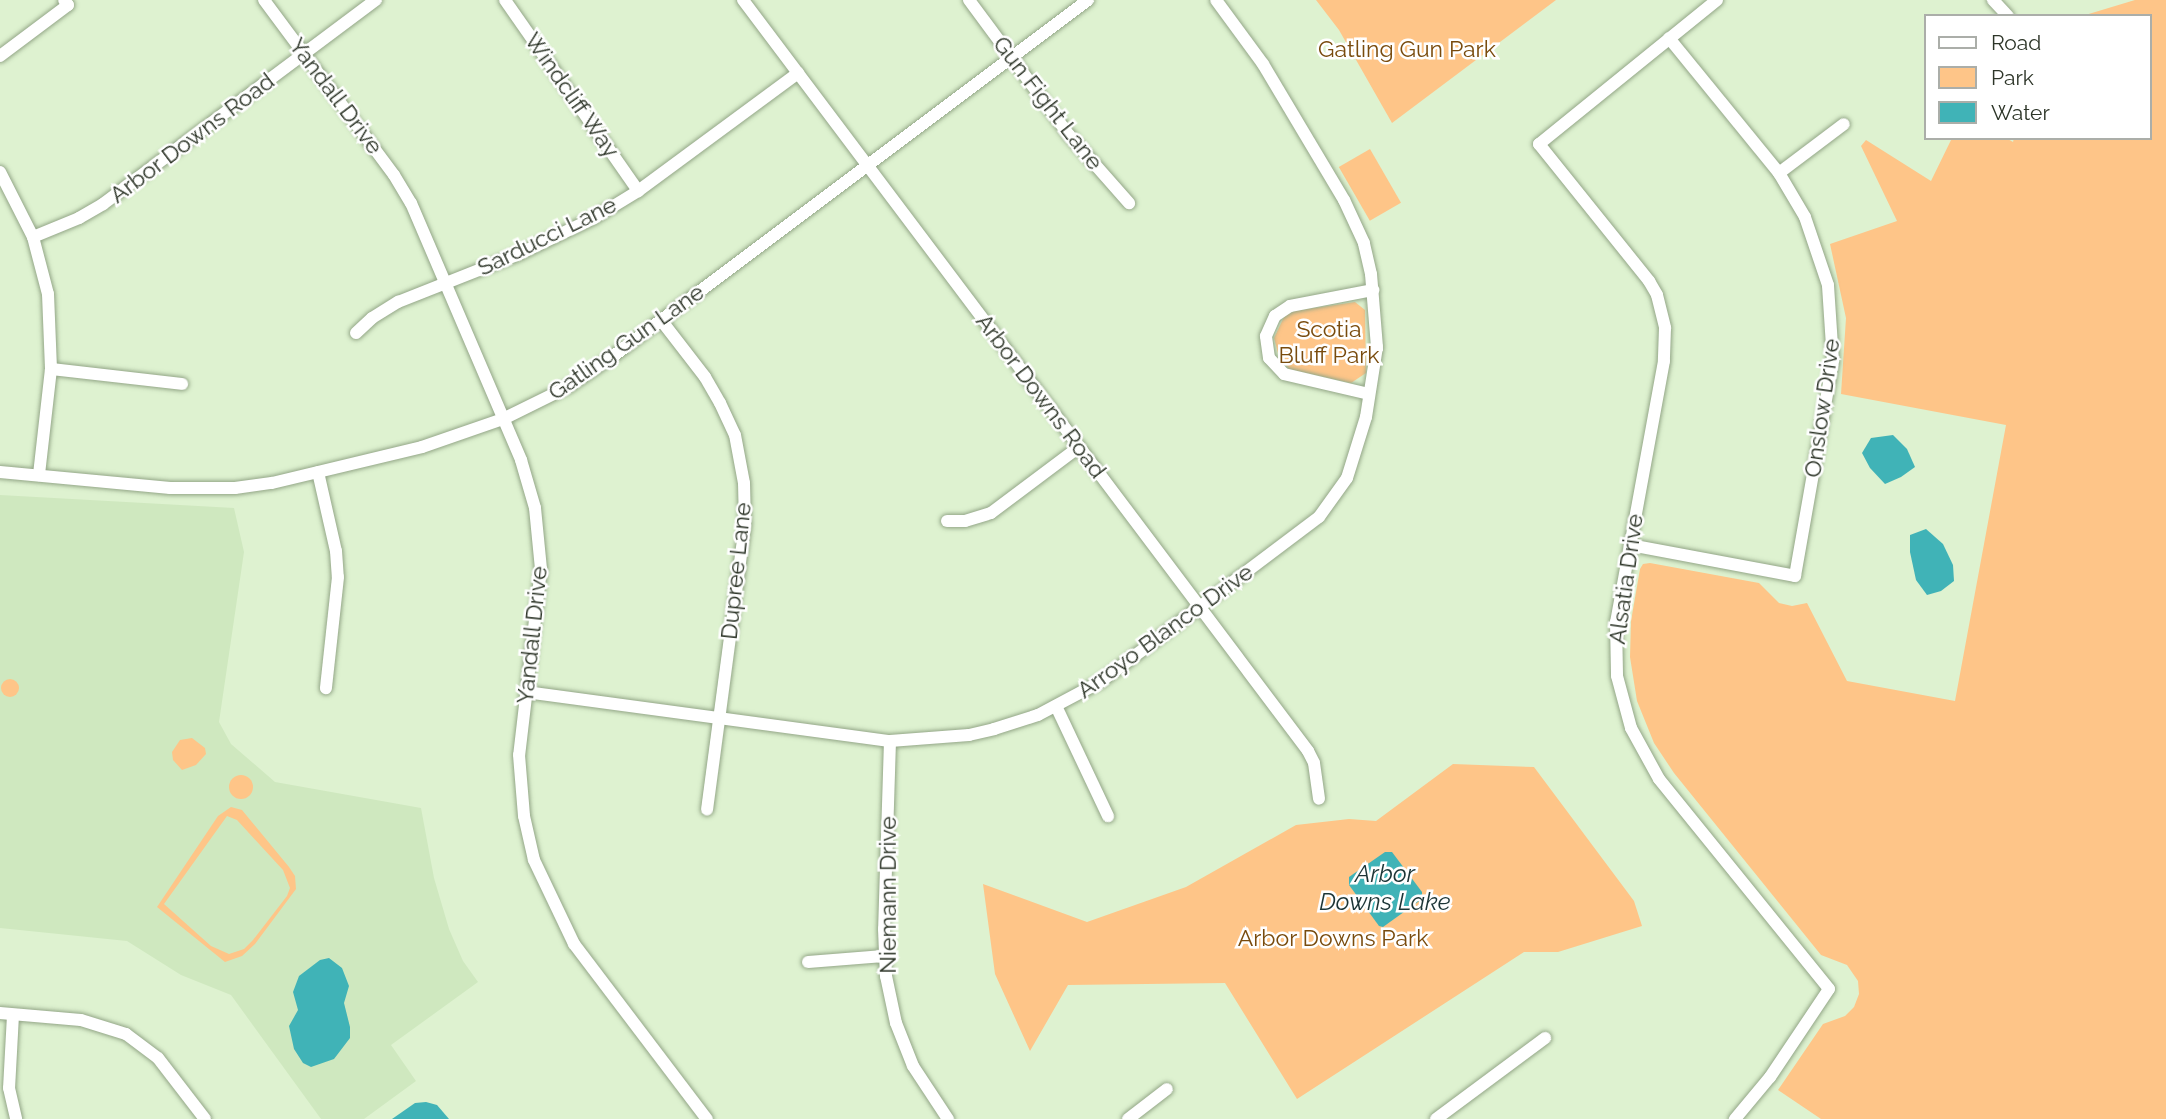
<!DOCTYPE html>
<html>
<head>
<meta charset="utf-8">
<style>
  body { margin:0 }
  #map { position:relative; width:2166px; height:1119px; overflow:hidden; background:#def2d0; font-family:Raleway,sans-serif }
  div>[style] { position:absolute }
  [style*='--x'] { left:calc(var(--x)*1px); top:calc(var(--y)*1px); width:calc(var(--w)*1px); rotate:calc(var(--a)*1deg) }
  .built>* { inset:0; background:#cfe8bf }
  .green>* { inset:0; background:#fec588; transform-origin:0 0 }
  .round { border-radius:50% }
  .water>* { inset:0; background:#40b3b7 }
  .roads { filter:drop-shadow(0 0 2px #93a687) drop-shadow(0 0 2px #93a687) }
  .minor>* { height:12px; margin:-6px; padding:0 6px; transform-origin:6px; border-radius:6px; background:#fff }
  span { translate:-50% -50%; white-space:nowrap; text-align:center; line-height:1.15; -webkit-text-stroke:5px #fff; paint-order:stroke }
  .park-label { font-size:23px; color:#794b0d }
  .street-label { font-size:23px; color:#2d3528 }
  .water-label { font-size:24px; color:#1c3536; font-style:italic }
  .legend { position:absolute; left:1924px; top:14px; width:228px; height:126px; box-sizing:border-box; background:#fff; border:2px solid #abaea9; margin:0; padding:9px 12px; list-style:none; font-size:21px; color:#2d3528 }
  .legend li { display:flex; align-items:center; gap:14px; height:35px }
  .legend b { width:35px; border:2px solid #abaea9 }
</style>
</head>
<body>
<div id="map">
  <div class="built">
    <div style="clip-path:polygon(0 495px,234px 508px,244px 552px,219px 722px,231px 744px,275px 782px,421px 808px,434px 878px,449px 929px,463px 961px,478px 982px,391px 1045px,416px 1081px,364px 1119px,321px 1119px,231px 995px,181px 975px,127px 941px,0 928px)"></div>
  </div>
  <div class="green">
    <div style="clip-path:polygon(1316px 0,1556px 0,1392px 123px,1339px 30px)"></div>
    <div style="clip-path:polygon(2135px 0,2166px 0,2166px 1119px,1821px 1119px,1778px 1090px,1823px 1024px,1845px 1016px,1854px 1007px,1859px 994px,1858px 981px,1847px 965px,1821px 955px,1674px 773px,1654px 743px,1637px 701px,1630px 657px,1631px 621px,1640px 569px,1643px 564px,1650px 563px,1759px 583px,1779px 603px,1792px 606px,1807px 603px,1847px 681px,1955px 701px,2006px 425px,1841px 394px,1846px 318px,1830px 244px,1897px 221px,1861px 146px,1866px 140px,1931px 181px,1952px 138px,2006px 138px,2013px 142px,2014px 138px,2150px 138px,2150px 16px,2082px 16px)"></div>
    <div style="left:1370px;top:149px;width:62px;height:36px;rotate:60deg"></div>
    <div style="clip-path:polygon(1355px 302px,1365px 310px,1366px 373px,1351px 383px,1289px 369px,1279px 357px,1274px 338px,1284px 317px,1294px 311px)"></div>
    <div class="round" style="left:1px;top:679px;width:18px;height:18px"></div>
    <div style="clip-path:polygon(192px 738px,205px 748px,206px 754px,196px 765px,182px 770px,173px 760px,172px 752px,180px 740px)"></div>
    <div style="clip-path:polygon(1453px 764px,1534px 767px,1634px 901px,1642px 926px,1558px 952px,1524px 952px,1297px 1099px,1225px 983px,1068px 985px,1030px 1051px,995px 974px,983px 884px,1087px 922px,1186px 887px,1296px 825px,1349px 819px,1376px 821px)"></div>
    <div class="round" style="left:229px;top:775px;width:24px;height:24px"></div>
    <div style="clip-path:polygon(evenodd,231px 807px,242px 810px,289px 867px,295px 876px,296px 889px,255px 944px,242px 956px,225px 962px,157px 907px,218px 816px,231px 807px,227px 816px,237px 820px,283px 870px,290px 888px,287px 896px,253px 940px,244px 949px,229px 954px,211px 946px,164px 904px,227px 816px)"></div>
  </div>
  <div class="water">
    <div style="clip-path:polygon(1893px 435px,1907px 449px,1915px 467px,1901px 477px,1885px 484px,1870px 468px,1862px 453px,1871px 438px)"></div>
    <div style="clip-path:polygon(1926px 529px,1943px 544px,1953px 565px,1954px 581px,1941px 591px,1927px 595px,1916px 580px,1910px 552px,1910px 535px)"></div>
    <div style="clip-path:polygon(1385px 852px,1392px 852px,1422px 892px,1422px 899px,1383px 927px,1379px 926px,1349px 885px,1349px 877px)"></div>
    <div style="clip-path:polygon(329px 958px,342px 968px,349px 986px,344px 1003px,350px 1027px,350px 1038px,334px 1059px,311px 1067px,303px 1063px,294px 1049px,289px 1026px,298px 1010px,293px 992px,299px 976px,320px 960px)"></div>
    <div style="clip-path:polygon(426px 1102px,437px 1105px,449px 1119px,392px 1119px,415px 1103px)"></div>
  </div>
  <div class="roads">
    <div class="minor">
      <div style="--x:264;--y:0;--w:218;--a:53.4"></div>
      <div style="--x:394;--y:175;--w:33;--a:59"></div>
      <div style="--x:411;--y:203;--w:280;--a:66.8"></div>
      <div style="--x:521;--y:460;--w:50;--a:73.7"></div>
      <div style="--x:535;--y:508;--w:61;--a:84.4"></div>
      <div style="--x:541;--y:569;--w:187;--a:96.7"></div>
      <div style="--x:519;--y:755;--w:61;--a:85.3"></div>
      <div style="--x:524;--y:816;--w:45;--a:77.2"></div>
      <div style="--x:534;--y:860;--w:93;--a:64.5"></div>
      <div style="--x:574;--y:944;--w:220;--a:52.8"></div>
      <div style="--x:505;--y:0;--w:233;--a:55.1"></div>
      <div style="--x:743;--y:0;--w:940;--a:53.04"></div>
      <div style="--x:1308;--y:751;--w:13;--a:63"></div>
      <div style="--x:1314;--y:763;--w:36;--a:82"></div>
      <div style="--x:969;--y:0;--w:168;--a:53.5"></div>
      <div style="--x:1069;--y:135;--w:91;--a:48.6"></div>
      <div style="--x:1717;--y:0;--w:229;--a:141"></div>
      <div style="--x:1539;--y:144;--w:176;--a:51.2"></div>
      <div style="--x:1649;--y:281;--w:16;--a:60"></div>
      <div style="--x:1657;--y:295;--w:34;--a:76"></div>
      <div style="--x:1665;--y:328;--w:33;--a:92"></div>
      <div style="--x:1664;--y:361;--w:265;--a:100.4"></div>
      <div style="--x:1616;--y:622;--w:54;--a:88.9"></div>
      <div style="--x:1617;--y:676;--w:54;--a:74.9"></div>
      <div style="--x:1631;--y:728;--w:58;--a:61.2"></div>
      <div style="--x:1659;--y:779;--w:270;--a:51"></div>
      <div style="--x:1829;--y:989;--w:106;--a:123.8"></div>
      <div style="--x:1770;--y:1077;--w:55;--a:129.8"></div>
      <div style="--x:1993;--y:0;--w:22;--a:47"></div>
      <div style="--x:0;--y:56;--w:85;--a:-36.9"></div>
      <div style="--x:68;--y:5;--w:6;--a:-129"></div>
      <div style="--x:0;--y:172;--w:73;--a:63.1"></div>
      <div style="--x:33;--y:237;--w:59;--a:75.3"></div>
      <div style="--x:48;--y:294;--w:75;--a:87.7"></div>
      <div style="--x:51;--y:369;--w:107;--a:96.5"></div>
      <div style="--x:1779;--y:173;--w:81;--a:-37"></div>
      <div style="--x:33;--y:237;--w:50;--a:-22.4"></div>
      <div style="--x:79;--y:218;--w:28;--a:-30"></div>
      <div style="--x:103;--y:204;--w:341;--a:-36.8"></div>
      <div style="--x:661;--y:320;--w:72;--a:52.3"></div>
      <div style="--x:705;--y:377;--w:30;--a:60"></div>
      <div style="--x:720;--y:403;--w:35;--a:65"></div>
      <div style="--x:735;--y:435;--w:49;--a:79.4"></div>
      <div style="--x:744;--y:483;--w:42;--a:88.6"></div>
      <div style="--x:745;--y:525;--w:287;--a:97.6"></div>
      <div style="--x:356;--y:333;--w:22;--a:-43"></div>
      <div style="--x:372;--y:318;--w:31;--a:-32"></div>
      <div style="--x:398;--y:302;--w:130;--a:-21.6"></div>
      <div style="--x:519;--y:254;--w:83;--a:-25.6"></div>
      <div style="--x:594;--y:218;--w:52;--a:-31.5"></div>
      <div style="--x:638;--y:191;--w:199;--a:-36.4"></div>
      <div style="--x:51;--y:369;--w:132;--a:6.5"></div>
      <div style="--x:1369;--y:394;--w:87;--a:-166.8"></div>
      <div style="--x:1284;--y:374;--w:22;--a:-133"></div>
      <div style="--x:1269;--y:358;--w:22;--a:-98"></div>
      <div style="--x:1266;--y:336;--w:22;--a:-66"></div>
      <div style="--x:1275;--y:316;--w:18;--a:-34"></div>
      <div style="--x:1290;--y:306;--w:85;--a:-10.9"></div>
      <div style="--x:0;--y:472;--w:171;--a:5.4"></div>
      <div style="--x:170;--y:488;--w:65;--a:0"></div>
      <div style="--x:235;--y:488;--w:37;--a:-8"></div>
      <div style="--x:272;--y:483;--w:154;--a:-13.5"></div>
      <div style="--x:422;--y:447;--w:86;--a:-19.1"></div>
      <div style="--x:503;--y:419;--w:72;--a:-26.2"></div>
      <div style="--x:568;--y:387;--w:53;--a:-34.3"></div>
      <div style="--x:612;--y:357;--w:595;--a:-36.87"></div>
      <div style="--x:318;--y:472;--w:81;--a:77.2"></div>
      <div style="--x:336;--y:551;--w:26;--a:86"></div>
      <div style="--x:338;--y:577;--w:112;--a:96.2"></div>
      <div style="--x:947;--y:521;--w:18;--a:0"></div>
      <div style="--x:965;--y:521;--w:27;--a:-17"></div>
      <div style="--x:991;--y:513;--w:110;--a:-36.9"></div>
      <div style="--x:1630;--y:545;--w:168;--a:10.6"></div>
      <div style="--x:1795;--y:576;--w:218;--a:-80"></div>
      <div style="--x:1833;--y:361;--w:76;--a:-93.8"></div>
      <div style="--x:1828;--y:285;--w:72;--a:-108.7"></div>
      <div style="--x:1805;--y:217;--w:51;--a:-120.6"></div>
      <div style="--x:1779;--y:173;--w:174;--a:-129.2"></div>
      <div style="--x:526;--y:692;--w:367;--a:7.7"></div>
      <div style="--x:890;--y:741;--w:79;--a:-4.3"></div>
      <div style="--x:969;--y:735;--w:26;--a:-13"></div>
      <div style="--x:994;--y:729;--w:46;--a:-17.7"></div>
      <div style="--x:1038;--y:715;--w:70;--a:-28"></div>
      <div style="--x:1100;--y:682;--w:274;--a:-37"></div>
      <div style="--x:1319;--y:517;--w:48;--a:-54.3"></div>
      <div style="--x:1347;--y:478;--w:64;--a:-72.7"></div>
      <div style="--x:1366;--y:417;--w:71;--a:-81.1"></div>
      <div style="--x:1377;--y:347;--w:73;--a:-94.7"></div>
      <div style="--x:1371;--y:274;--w:32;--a:-103"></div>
      <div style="--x:1364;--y:243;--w:47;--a:-114.9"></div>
      <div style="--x:1344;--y:200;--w:158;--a:-120.8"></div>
      <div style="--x:1263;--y:64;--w:79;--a:-126.3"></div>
      <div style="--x:1056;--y:706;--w:122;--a:64.7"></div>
      <div style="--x:890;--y:741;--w:188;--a:91.8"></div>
      <div style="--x:884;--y:929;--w:47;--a:87.6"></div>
      <div style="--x:886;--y:976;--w:48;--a:78"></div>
      <div style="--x:896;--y:1023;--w:46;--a:68.4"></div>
      <div style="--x:913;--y:1066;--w:64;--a:56.6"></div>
      <div style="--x:808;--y:962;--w:76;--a:-4.5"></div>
      <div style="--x:0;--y:1013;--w:81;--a:4.9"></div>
      <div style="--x:81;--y:1020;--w:47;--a:17.3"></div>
      <div style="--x:126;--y:1034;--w:40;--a:37"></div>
      <div style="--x:158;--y:1058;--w:77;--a:52.4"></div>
      <div style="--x:13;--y:1015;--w:73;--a:93.1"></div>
      <div style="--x:9;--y:1088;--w:32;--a:77"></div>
      <div style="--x:1128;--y:1119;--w:49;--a:-37.6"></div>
      <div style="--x:1436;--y:1119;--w:136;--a:-36.6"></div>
    </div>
  </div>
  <div class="park-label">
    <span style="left:1407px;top:49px">Gatling Gun Park</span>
    <span style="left:1329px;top:342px">Scotia<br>Bluff Park</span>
    <span style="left:1333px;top:938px">Arbor Downs Park</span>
  </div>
  <div class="street-label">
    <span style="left:572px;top:95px;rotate:55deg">Windcliff Way</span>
    <span style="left:336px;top:96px;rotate:53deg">Yandall Drive</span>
    <span style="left:1048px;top:103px;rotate:52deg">Gun Fight Lane</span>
    <span style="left:192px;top:138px;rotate:-37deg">Arbor Downs Road</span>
    <span style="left:547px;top:236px;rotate:-26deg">Sarducci Lane</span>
    <span style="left:626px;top:342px;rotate:-35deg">Gatling Gun Lane</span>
    <span style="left:1041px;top:396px;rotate:53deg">Arbor Downs Road</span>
    <span style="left:1822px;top:408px;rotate:-82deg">Onslow Drive</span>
    <span style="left:736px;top:571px;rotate:-84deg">Dupree Lane</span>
    <span style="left:1626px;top:579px;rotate:-82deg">Alsatia Drive</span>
    <span style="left:1165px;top:631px;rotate:-36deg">Arroyo Blanco Drive</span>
    <span style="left:532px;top:635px;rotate:-84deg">Yandall Drive</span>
    <span style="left:888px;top:895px;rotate:-90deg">Niemann Drive</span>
  </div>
  <div class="water-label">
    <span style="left:1385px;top:888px">Arbor<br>Downs Lake</span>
  </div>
  <ul class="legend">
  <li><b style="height:9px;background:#fff"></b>Road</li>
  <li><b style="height:19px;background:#fec588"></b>Park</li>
  <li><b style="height:19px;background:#40b3b7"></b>Water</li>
  </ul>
</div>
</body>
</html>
